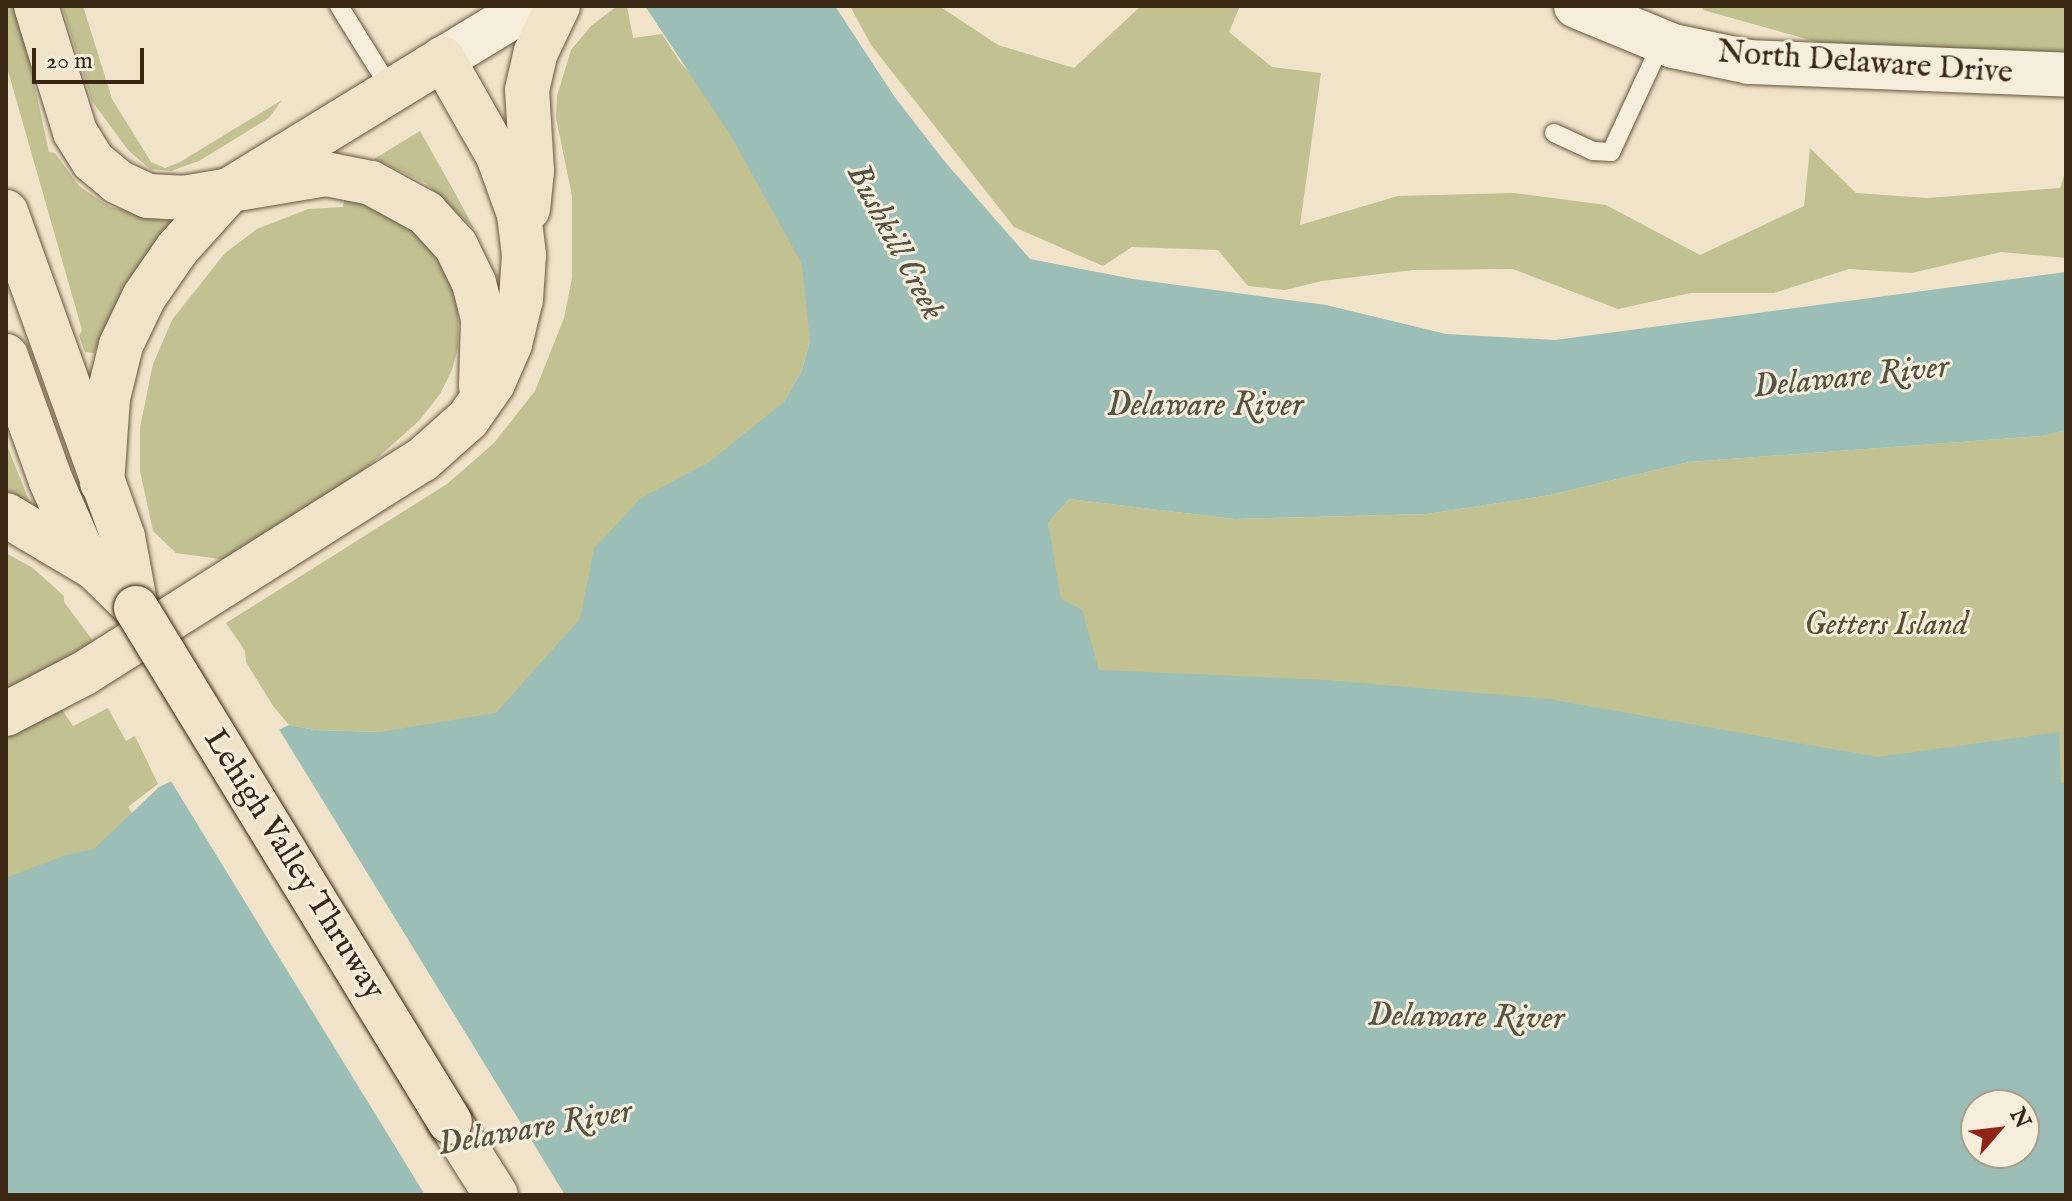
<!DOCTYPE html>
<html>
<head>
<meta charset="utf-8">
<style>
  body { margin:0 }
  #map { position:relative; width:2072px; height:1201px; overflow:hidden; background:#f1e3c9; font-family:"IM FELL English",serif }
  div>[style] { position:absolute }
  [style*='--x'] { left:calc(var(--x)*1px); top:calc(var(--y)*1px); width:calc(var(--w)*1px); rotate:calc(var(--a)*1deg) }
  .green>* { inset:0; background:#c1c191 }
  .water>* { inset:0; background:#9bbeb6 }
  .pier>* { inset:0; background:#f1e3c9 }
  .roads { filter:drop-shadow(0 0 2px #675540) drop-shadow(0 0 2px #675540) }
  .lane>* { height:18px; margin:-9px; padding:0 9px; transform-origin:9px; border-radius:9px; background:#f6eddc }
  .secondary>* { height:44px; margin:-22px; padding:0 22px; transform-origin:22px; border-radius:22px; background:#f6eddc }
  .highway>* { height:44px; margin:-22px; padding:0 22px; transform-origin:22px; border-radius:22px; background:#f1e3c9 }
  .bridges { filter:drop-shadow(0 0 2px #392613) drop-shadow(0 0 2px #392613) }
  .highway-bridge>* { height:44px; margin:-22px; padding:0 22px; transform-origin:22px; border-radius:22px; background:#f1e3c9 }
  span { translate:-50% -50%; white-space:nowrap; text-align:center; line-height:1.15; -webkit-text-stroke:6px #f6eddc; paint-order:stroke }
  .street-label { font-size:32px; color:#392613 }
  .park-label { font-size:32px; color:#5b4d32; font-style:italic }
  .water-label { font-size:34px; color:#565444; font-style:italic }
  .frame { position:absolute; inset:0; border:8px solid #392613; pointer-events:none }
  .north { position:absolute; left:1960px; top:1089px; width:80px; height:80px; box-sizing:border-box; background:#f6eddc; border:2px solid #aa9d8c; border-radius:50%; rotate:62deg; font-size:22px; font-weight:700; line-height:32px; text-align:center; color:#392613 }
  .north::after { content:''; display:block; margin:auto; width:28px; height:36px; background:#8f2418; clip-path:polygon(50% 0,100% 100%,50% 72%,0 100%) }
  .scale { position:absolute; left:32px; top:48px; width:112px; height:36px; box-sizing:border-box; border:4px solid #392613; border-top:0; padding-left:10px; font-size:24px; line-height:28px; white-space:nowrap; color:#392613; -webkit-text-stroke:6px #f6eddc; paint-order:stroke }
</style>
</head>
<body>
<div id="map">
  <div class="green">
    <div style="clip-path:polygon(6px 6px,13px 6px,27px 50px,49px 152px,55px 153px,79px 186px,110px 207px,175px 222px,149px 250px,125px 286px,94px 353px,85px 352px,79px 336px,82px 330px,6px 64px)"></div>
    <div style="clip-path:polygon(62px 6px,83px 6px,112px 99px,151px 162px,165px 168px,180px 162px,282px 100px,269px 118px,199px 161px,171px 171px,150px 169px,128px 150px,92px 101px)"></div>
    <div style="clip-path:polygon(617px 6px,627px 6px,633px 38px,662px 34px,680px 62px,808px 204px,810px 341px,802px 370px,784px 402px,535px 727px,380px 732px,315px 730px,289px 725px,273px 706px,246px 662px,245px 651px,226px 623px,447px 484px,494px 443px,535px 391px,564px 318px,572px 278px,572px 196px,556px 118px,557px 96px,571px 50px,591px 26px)"></div>
    <div style="clip-path:polygon(850px 6px,939px 6px,998px 45px,1074px 68px,1141px 6px,1240px 6px,1229px 32px,1272px 67px,1321px 73px,1300px 225px,1398px 196px,1514px 193px,1606px 205px,1700px 255px,1804px 206px,1810px 148px,1856px 193px,1927px 198px,2060px 188px,2066px 170px,2066px 258px,2001px 252px,1912px 273px,1849px 269px,1774px 293px,1691px 293px,1618px 309px,1513px 269px,1413px 270px,1322px 281px,1285px 290px,1248px 286px,1218px 250px,1132px 247px,1103px 266px,1014px 227px,871px 45px)"></div>
    <div style="clip-path:polygon(1702px 6px,2066px 6px,2066px 55px,1817px 42px,1703px 10px)"></div>
    <div style="clip-path:polygon(420px 131px,455px 193px,475px 230px,426px 183px,374px 159px)"></div>
    <div style="clip-path:polygon(345px 195px,381px 205px,431px 245px,458px 298px,458px 348px,452px 370px,440px 394px,419px 421px,365px 469px,288px 520px,227px 560px,176px 553px,153px 531px,140px 471px,140px 427px,153px 364px,172px 320px,225px 253px,257px 229px,308px 209px,343px 207px)"></div>
    <div style="clip-path:polygon(2066px 430px,2066px 864px,1071px 732px,1048px 523px,1069px 499px,1234px 519px,1427px 514px,1550px 495px,1689px 462px,2042px 436px)"></div>
    <div style="clip-path:polygon(6px 443px,32px 508px,6px 499px)"></div>
    <div style="clip-path:polygon(6px 553px,33px 568px,64px 596px,64px 602px,94px 642px,6px 690px)"></div>
    <div style="clip-path:polygon(50px 692px,73px 726px,108px 708px,126px 741px,135px 736px,158px 784px,128px 807px,168px 866px,6px 915px,6px 714px)"></div>
  </div>
  <div class="water">
    <div style="clip-path:polygon(evenodd,645px 6px,835px 6px,894px 96px,945px 162px,1030px 259px,1133px 279px,1326px 305px,1446px 334px,1555px 340px,2066px 272px,2066px 430px,2042px 436px,1689px 462px,1550px 495px,1427px 514px,1234px 519px,1069px 499px,1048px 523px,1061px 599px,1082px 610px,1099px 670px,1326px 680px,1548px 699px,1878px 757px,2059px 732px,2061px 783px,2066px 784px,2066px 1195px,6px 1195px,6px 878px,66px 855px,94px 849px,159px 787px,289px 725px,315px 730px,380px 732px,496px 713px,580px 619px,594px 549px,641px 498px,708px 463px,784px 402px,802px 370px,810px 341px,802px 264px,730px 134px,645px 6px,1976px 1105px,2024px 1105px,2024px 1153px,1976px 1153px,1976px 1105px)"></div>
  </div>
  <div class="pier">
    <div style="clip-path:polygon(277px 726px,565px 1195px,425px 1195px,169px 778px)"></div>
  </div>
  <div class="roads">
    <div class="lane">
      <div style="--x:339;--y:6;--w:100;--a:58.1"></div>
      <div style="--x:1554;--y:133;--w:43;--a:24.8"></div>
      <div style="--x:1593;--y:151;--w:18;--a:3"></div>
      <div style="--x:1611;--y:152;--w:121;--a:-65.1"></div>
    </div>
    <div class="secondary">
      <div style="--x:1576;--y:6;--w:105;--a:22.4"></div>
      <div style="--x:1673;--y:46;--w:78;--a:11.9"></div>
      <div style="--x:1749;--y:62;--w:317;--a:2.3"></div>
      <div style="--x:443;--y:59;--w:102;--a:-31.3"></div>
    </div>
    <div class="highway">
      <div style="--x:36;--y:6;--w:132;--a:72.8"></div>
      <div style="--x:75;--y:132;--w:34;--a:58"></div>
      <div style="--x:93;--y:161;--w:33;--a:40"></div>
      <div style="--x:118;--y:182;--w:33;--a:25"></div>
      <div style="--x:148;--y:196;--w:35;--a:3"></div>
      <div style="--x:183;--y:198;--w:145;--a:-9.5"></div>
      <div style="--x:326;--y:174;--w:46;--a:11.3"></div>
      <div style="--x:371;--y:183;--w:63;--a:28.6"></div>
      <div style="--x:426;--y:213;--w:45;--a:47.7"></div>
      <div style="--x:456;--y:246;--w:41;--a:64.1"></div>
      <div style="--x:474;--y:283;--w:37;--a:76"></div>
      <div style="--x:483;--y:319;--w:68;--a:91.7"></div>
      <div style="--x:528;--y:209;--w:38;--a:-84"></div>
      <div style="--x:532;--y:171;--w:81;--a:-93.5"></div>
      <div style="--x:527;--y:90;--w:39;--a:-77"></div>
      <div style="--x:536;--y:52;--w:51;--a:-64.4"></div>
      <div style="--x:6;--y:212;--w:345;--a:70.2"></div>
      <div style="--x:123;--y:537;--w:72;--a:79.6"></div>
      <div style="--x:6;--y:356;--w:133;--a:70.2"></div>
      <div style="--x:51;--y:481;--w:72;--a:66.3"></div>
      <div style="--x:80;--y:547;--w:24;--a:55"></div>
      <div style="--x:94;--y:567;--w:59;--a:44.3"></div>
      <div style="--x:6;--y:515;--w:100;--a:30.7"></div>
      <div style="--x:6;--y:714;--w:87;--a:-27.5"></div>
      <div style="--x:83;--y:674;--w:401;--a:-32.3"></div>
      <div style="--x:422;--y:460;--w:62;--a:-41.7"></div>
      <div style="--x:468;--y:419;--w:44;--a:-55.2"></div>
      <div style="--x:493;--y:383;--w:43;--a:-66.4"></div>
      <div style="--x:510;--y:344;--w:46;--a:-76.3"></div>
      <div style="--x:521;--y:299;--w:44;--a:-86.1"></div>
      <div style="--x:524;--y:255;--w:41;--a:-97"></div>
      <div style="--x:519;--y:214;--w:62;--a:-109.9"></div>
      <div style="--x:498;--y:156;--w:112;--a:-119.6"></div>
      <div style="--x:443;--y:59;--w:249;--a:148.5"></div>
      <div style="--x:231;--y:189;--w:81;--a:132"></div>
      <div style="--x:177;--y:249;--w:58;--a:124.5"></div>
      <div style="--x:144;--y:297;--w:53;--a:115.6"></div>
      <div style="--x:121;--y:345;--w:55;--a:103.8"></div>
      <div style="--x:108;--y:398;--w:85;--a:94"></div>
      <div style="--x:450;--y:1122;--w:86;--a:57.8"></div>
    </div>
  </div>
  <div class="bridges">
    <div class="highway-bridge">
      <div style="--x:136;--y:608;--w:602;--a:58.58"></div>
    </div>
  </div>
  <div class="street-label">
    <span style="left:1865px;top:64px;rotate:4deg">North Delaware Drive</span>
    <span style="left:293px;top:865px;rotate:58deg">Lehigh Valley Thruway</span>
  </div>
  <div class="park-label">
    <span style="left:1886px;top:626px">Getters Island</span>
  </div>
  <div class="water-label">
    <span style="left:895px;top:242px;rotate:62deg">Bushkill Creek</span>
    <span style="left:1851px;top:377px;rotate:-6deg">Delaware River</span>
    <span style="left:1205px;top:406px">Delaware River</span>
    <span style="left:1466px;top:1017px;rotate:1deg">Delaware River</span>
    <span style="left:535px;top:1128px;rotate:-10deg">Delaware River</span>
  </div>
  <div class="frame"></div>
  <div class="north">N</div>
  <div class="scale">20 m</div>
</div>
</body>
</html>
